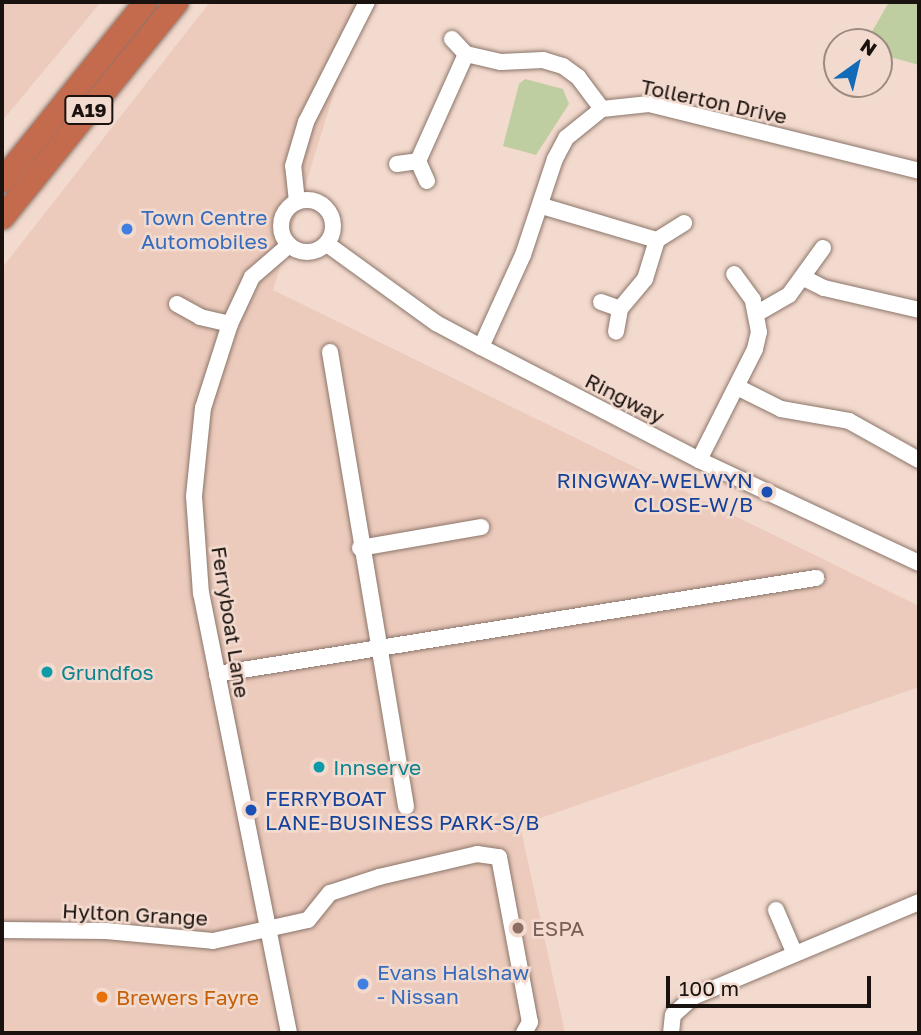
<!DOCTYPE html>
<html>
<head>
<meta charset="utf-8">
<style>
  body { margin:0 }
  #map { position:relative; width:921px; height:1035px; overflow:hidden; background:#f3dace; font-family:"Golos Text",sans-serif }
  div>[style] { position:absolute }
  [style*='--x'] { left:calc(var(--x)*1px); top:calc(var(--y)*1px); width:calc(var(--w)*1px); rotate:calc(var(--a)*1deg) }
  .built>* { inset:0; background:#eccbbc }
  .green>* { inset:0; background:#bfcea1 }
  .roads { filter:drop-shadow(0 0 2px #8b756a) drop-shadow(0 0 2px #8b756a) }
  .minor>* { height:16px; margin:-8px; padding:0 8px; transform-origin:8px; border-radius:8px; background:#fff }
  .minor>.ring { margin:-8px; padding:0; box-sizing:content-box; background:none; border:16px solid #fff; border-radius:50% }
  .highway>* { height:23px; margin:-11.5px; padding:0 11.5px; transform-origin:11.5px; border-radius:11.5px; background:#c56b4d }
  .dots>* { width:19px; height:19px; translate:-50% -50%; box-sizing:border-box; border:4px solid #f3dace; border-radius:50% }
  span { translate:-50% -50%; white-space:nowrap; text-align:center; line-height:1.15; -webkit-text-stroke:5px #f3dace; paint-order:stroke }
  .shield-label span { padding:2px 5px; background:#f3dace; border:2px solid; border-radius:5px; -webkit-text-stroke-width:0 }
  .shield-label { font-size:19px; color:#1a120e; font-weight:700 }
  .street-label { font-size:21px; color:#1a120e }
  .shop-label { font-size:21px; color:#366cbe }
  .left { translate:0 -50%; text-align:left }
  .transit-label { font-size:21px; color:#164399 }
  .right { translate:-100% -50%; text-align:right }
  .culture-label { font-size:21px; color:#0d838f }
  .education-label { font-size:21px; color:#785e54 }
  .food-label { font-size:21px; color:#c56008 }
  .frame { position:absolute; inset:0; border:4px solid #1a120e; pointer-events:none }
  .north { position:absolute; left:823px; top:28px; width:70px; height:70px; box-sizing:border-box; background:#f3dace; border:2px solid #9c8a81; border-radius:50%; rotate:34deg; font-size:19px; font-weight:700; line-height:28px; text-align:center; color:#1a120e }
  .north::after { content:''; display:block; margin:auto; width:24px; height:32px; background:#116bb8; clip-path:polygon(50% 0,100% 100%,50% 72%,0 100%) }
  .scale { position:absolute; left:666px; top:976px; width:205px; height:32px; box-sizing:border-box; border:4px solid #1a120e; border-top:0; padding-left:9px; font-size:21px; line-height:24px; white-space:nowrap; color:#1a120e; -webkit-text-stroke:5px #f3dace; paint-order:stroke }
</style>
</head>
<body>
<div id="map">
  <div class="built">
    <div style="clip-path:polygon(2px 2px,101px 2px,2px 121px)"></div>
    <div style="clip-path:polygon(210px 2px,362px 2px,273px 290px,919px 606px,919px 687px,520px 825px,565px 1033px,2px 1033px,2px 268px)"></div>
  </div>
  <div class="green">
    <div style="clip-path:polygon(889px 2px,919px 2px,919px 65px,879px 54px,879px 42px,866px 42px)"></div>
    <div style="clip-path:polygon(525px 79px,563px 89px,569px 104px,536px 155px,503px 146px,519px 84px)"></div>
  </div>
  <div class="roads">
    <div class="minor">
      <div style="--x:452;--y:39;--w:21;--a:47"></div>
      <div style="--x:397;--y:164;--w:21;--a:-8"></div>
      <div style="--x:427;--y:181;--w:22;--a:-114"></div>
      <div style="--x:418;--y:161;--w:117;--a:-65.8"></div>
      <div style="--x:466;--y:54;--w:36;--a:13"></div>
      <div style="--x:501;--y:62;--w:42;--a:-2.7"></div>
      <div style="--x:543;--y:60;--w:21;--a:17"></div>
      <div style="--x:563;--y:66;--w:19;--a:36"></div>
      <div style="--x:578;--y:77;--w:40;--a:53"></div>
      <div class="ring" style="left:281px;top:200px;width:36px;height:36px"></div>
      <div style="--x:297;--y:202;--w:36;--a:-96"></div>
      <div style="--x:293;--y:166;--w:46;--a:-73.5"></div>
      <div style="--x:306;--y:122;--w:135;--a:-63.1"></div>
      <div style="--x:542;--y:206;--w:120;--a:16.5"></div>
      <div style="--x:657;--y:240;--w:41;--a:107.1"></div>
      <div style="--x:645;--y:279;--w:39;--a:130"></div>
      <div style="--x:620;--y:309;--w:23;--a:100"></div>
      <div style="--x:657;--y:240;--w:32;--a:-32"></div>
      <div style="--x:327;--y:244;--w:135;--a:35.9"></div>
      <div style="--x:436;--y:323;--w:51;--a:28.1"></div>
      <div style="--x:481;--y:347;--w:246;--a:27.4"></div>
      <div style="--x:699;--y:460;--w:243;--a:25.1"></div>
      <div style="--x:804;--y:278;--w:22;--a:27"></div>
      <div style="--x:824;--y:288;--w:98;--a:13"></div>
      <div style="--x:601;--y:302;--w:20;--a:20"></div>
      <div style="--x:177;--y:304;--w:26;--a:29"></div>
      <div style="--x:200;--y:317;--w:31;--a:13"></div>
      <div style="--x:756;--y:314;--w:38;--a:-30"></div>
      <div style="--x:789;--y:295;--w:58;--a:-54.1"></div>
      <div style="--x:481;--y:347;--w:101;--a:-65.5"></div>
      <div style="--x:523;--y:255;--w:101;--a:-71.6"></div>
      <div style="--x:555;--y:159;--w:24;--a:-62"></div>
      <div style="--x:566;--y:138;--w:46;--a:-38.9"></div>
      <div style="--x:602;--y:109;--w:47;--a:-6.1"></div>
      <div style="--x:649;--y:104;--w:278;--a:13.9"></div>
      <div style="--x:330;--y:352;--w:461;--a:80.5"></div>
      <div style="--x:737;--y:387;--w:49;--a:26.6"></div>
      <div style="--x:781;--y:409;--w:69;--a:10"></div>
      <div style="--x:849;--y:421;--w:80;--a:29.1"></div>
      <div style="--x:699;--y:460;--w:124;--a:-63.2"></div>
      <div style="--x:755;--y:349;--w:17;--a:-77"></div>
      <div style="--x:759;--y:332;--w:33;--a:-101"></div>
      <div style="--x:753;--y:300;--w:32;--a:-126"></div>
      <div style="--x:360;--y:548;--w:123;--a:-9.8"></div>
      <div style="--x:217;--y:674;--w:607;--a:-9.11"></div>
      <div style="--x:776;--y:910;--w:46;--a:66.8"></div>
      <div style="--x:2;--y:930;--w:104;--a:0.6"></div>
      <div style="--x:106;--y:931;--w:107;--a:5.3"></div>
      <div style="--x:213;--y:941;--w:97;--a:-12.5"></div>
      <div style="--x:308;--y:920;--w:35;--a:-51"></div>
      <div style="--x:330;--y:893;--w:52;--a:-18.1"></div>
      <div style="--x:379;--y:877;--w:101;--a:-13.2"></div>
      <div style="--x:477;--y:854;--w:22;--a:8"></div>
      <div style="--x:499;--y:857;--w:168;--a:79.4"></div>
      <div style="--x:530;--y:1022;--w:13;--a:119"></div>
      <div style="--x:289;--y:1033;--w:448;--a:-101.3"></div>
      <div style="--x:201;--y:594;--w:98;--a:-94.1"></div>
      <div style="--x:194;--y:496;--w:88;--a:-84.2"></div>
      <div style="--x:203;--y:408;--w:88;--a:-72.2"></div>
      <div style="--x:230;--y:324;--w:52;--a:-64.9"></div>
      <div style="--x:252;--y:277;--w:49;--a:-40.9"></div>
      <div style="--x:671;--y:1033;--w:18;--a:-84"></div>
      <div style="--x:673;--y:1015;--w:27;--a:-42"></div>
      <div style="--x:693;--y:997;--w:245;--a:-22.8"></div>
    </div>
    <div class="highway">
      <div style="--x:2;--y:180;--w:228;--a:-51.2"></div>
      <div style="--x:2;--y:217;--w:277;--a:-51"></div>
    </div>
  </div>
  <div class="dots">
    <div style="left:127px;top:229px;background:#3f7fe0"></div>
    <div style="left:767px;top:492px;background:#1a4fb4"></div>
    <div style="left:47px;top:672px;background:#0f9aa8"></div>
    <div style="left:319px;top:767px;background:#0f9aa8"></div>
    <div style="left:251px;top:810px;background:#1a4fb4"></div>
    <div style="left:518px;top:928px;background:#8d6e63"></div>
    <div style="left:363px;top:984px;background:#3f7fe0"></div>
    <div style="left:102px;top:997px;background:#e8710a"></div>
  </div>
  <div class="shield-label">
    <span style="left:89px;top:110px">A19</span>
  </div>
  <div class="street-label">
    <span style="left:714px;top:101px;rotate:12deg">Tollerton Drive</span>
    <span style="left:625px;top:398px;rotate:27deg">Ringway</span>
    <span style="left:231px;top:622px;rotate:81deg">Ferryboat Lane</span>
    <span style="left:135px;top:914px;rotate:3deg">Hylton Grange</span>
  </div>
  <div class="shop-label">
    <span class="left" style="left:141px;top:229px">Town Centre<br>Automobiles</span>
    <span class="left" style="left:377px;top:984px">Evans Halshaw<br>- Nissan</span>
  </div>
  <div class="transit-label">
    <span class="right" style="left:753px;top:492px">RINGWAY-WELWYN<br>CLOSE-W/B</span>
    <span class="left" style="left:265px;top:810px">FERRYBOAT<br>LANE-BUSINESS PARK-S/B</span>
  </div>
  <div class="culture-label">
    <span class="left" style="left:61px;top:672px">Grundfos</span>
    <span class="left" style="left:333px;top:767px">Innserve</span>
  </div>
  <div class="education-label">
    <span class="left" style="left:532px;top:928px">ESPA</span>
  </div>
  <div class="food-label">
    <span class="left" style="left:116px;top:997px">Brewers Fayre</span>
  </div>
  <div class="frame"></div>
  <div class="north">N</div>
  <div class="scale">100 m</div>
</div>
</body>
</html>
